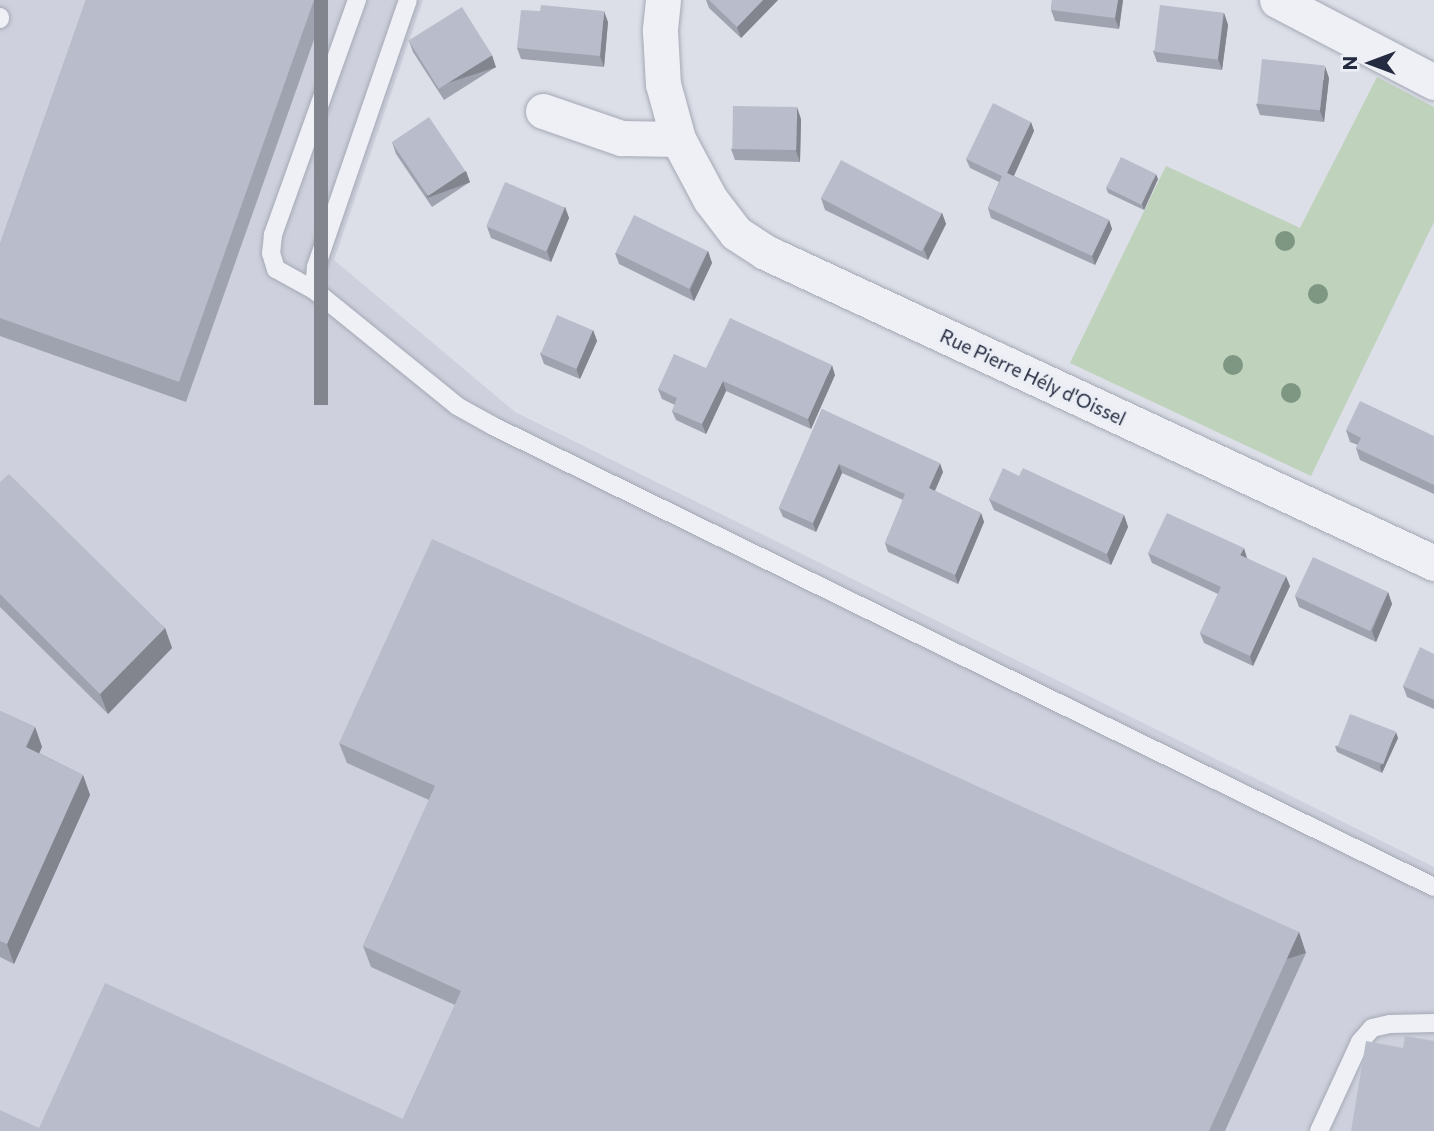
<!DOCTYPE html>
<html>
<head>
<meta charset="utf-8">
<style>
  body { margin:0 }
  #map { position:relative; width:1434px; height:1131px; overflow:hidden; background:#dcdfe8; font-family:Commissioner,sans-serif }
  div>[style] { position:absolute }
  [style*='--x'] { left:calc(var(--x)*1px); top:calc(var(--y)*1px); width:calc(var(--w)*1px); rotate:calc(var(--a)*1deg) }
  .built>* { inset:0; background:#ced1dd }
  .green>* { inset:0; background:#bfd2bc }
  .roads { filter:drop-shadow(0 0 2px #a5a9b5) drop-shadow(0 0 2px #a5a9b5) }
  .lane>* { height:18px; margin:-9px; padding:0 9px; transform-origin:9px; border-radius:9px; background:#eff0f6 }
  .street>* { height:35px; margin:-17.5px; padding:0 17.5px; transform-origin:17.5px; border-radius:17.5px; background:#eff0f6 }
  .trees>* { width:20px; height:20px; margin:-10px; border-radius:50%; background:#7e9783 }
  .wall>* { inset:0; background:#9fa3af }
  .shaded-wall>* { inset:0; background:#82848e; transform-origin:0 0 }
  .building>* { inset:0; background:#b9bdcb; transform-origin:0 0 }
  span { translate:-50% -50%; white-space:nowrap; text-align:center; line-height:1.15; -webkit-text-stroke:7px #ebeef5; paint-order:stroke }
  .street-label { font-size:19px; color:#242a3f }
  .north { position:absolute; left:1336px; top:28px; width:70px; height:70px; -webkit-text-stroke:5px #ebeef5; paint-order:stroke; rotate:270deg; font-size:19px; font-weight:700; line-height:28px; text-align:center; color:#242a3f }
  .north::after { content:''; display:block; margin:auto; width:24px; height:32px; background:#242a3f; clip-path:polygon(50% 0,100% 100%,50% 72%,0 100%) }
</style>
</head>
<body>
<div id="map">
  <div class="built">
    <div style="clip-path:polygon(0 0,423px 0,334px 260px,515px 412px,1434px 867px,1434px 1131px,0 1131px)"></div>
  </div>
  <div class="green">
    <div style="clip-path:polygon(1377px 77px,1434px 107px,1434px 222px,1311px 476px,1070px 363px,1166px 166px,1300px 228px)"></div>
  </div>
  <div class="roads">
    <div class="lane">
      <div style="--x:357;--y:0;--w:250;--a:109.7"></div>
      <div style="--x:273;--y:235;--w:18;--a:96"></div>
      <div style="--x:271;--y:253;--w:17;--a:73"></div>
      <div style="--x:276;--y:269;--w:43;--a:28.9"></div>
      <div style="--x:314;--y:290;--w:184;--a:39"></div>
      <div style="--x:457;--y:406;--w:41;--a:29.1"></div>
      <div style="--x:493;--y:426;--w:1048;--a:26.1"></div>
      <div style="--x:0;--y:17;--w:2;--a:90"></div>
      <div style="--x:314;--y:290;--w:23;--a:-85"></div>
      <div style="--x:316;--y:267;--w:282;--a:-71"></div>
      <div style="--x:1319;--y:1131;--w:98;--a:-65.3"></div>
      <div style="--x:1360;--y:1042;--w:18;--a:-49"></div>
      <div style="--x:1372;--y:1028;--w:18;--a:-13"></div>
      <div style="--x:1390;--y:1024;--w:44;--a:-1.3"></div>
    </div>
    <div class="street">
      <div style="--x:663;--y:0;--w:31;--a:96"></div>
      <div style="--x:660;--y:31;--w:53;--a:86.8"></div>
      <div style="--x:663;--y:84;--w:57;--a:74.7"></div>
      <div style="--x:678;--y:139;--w:68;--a:61.9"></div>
      <div style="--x:710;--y:199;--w:43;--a:52.6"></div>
      <div style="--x:736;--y:233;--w:35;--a:33"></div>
      <div style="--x:765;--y:252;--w:738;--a:24.93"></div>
      <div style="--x:1277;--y:0;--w:177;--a:27.6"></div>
      <div style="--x:543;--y:111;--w:83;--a:19.1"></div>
      <div style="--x:621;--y:138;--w:57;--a:1"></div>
    </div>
  </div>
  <div class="trees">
    <div style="left:1285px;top:241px"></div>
    <div style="left:1318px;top:294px"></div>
    <div style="left:1233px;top:365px"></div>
    <div style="left:1291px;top:393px"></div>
  </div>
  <div class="wall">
    <div style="clip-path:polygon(86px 0,328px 0,186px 402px,0 336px,0 244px)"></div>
    <div style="clip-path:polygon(706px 0,778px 0,741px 38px,709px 8px)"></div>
    <div style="clip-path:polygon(1052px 0,1123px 0,1119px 29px,1055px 21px,1051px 10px)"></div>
    <div style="clip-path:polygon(1224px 13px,1228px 25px,1222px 70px,1157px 62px,1153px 51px)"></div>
    <div style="clip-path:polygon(608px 22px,604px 67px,521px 59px,517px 48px)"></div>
    <div style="clip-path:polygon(409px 41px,496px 67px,444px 100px,413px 52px)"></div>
    <div style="clip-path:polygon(1329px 78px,1324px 122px,1260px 115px,1256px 104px)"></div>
    <div style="clip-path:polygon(801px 119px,800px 162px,735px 160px,731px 149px)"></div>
    <div style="clip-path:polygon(1031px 122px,1034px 131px,1014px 176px,1109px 220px,1112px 229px,1095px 265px,991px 218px,988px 208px,999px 182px,970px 168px,966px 159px)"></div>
    <div style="clip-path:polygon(392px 142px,470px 182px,432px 207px,396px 154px)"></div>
    <div style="clip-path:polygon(1158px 179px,1144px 210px,1108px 193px,1106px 187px)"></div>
    <div style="clip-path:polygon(821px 198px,942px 213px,946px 224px,928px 260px,825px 210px)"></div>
    <div style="clip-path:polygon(565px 207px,569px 218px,551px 262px,491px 238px,487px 227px)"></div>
    <div style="clip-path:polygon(708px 251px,712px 263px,694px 301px,619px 264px,615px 253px)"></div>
    <div style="clip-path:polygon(593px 330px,597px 341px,580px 379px,544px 364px,540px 353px)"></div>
    <div style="clip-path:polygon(706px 368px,835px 375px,811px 429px,726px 391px,706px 434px,676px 420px,672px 411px,675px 405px,662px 399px,658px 389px)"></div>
    <div style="clip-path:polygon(822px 409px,943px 472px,935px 491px,981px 513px,984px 522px,958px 584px,888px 552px,885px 543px,903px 500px,842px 473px,816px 532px,783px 517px,779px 508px)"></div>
    <div style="clip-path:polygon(1346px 430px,1434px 436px,1434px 494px,1360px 460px,1356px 448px,1358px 445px,1350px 442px)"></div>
    <div style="clip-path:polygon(1019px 476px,1124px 515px,1128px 527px,1111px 565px,994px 510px,989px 499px)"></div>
    <div style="clip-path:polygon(0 482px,165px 628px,172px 648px,108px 714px,0 607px)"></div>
    <div style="clip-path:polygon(1148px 553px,1247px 558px,1290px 586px,1253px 666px,1204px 643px,1200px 633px,1218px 594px,1152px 563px)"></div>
    <div style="clip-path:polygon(1388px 592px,1392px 604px,1376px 642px,1299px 607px,1295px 596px)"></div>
    <div style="clip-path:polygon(1434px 654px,1434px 709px,1407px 697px,1403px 686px)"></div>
    <div style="clip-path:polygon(0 711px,35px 727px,42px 747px,39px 753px,83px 775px,90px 795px,14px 964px,0 957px)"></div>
    <div style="clip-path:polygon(1398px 738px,1382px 773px,1337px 752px,1335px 746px)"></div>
    <div style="clip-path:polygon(339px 743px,1299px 932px,1306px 953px,1225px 1131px,0 1131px,39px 1128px,403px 1119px,455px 1005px,371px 967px,363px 946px,429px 800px,347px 763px)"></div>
  </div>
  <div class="shaded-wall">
    <div style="left:314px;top:0;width:14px;height:405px"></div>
    <div style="clip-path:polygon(763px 0,778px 0,741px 38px,737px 27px)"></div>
    <div style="clip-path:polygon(1118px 0,1123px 0,1119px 29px,1115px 18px)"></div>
    <div style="clip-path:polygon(604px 11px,608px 22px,604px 67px,600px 56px)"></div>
    <div style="clip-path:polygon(1224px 13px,1228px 25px,1222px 70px,1218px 59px)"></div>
    <div style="left:492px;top:55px;width:13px;height:62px;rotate:72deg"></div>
    <div style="clip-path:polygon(1325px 66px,1329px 78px,1324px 122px,1320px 111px)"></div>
    <div style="clip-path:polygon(797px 107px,801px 119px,800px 162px,796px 151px)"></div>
    <div style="clip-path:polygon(1031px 122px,1034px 131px,1011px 182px,1007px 173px)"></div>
    <div style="left:466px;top:171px;width:12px;height:45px;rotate:70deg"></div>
    <div style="clip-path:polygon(1156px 174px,1158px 179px,1144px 210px,1142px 204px)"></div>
    <div style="clip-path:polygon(565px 207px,569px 218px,551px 262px,547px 251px)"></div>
    <div style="clip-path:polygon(942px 213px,946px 224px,928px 260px,924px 249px)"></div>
    <div style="clip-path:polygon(1109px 220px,1112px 229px,1095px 265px,1092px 256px)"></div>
    <div style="clip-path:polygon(708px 251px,712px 263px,694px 301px,690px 290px)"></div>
    <div style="clip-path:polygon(593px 330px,597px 341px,580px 379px,576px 368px)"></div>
    <div style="clip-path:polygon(832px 365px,835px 375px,811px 429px,808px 419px)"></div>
    <div style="clip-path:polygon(723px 381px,726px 391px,706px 434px,702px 424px)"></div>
    <div style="clip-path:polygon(940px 463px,943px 472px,932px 497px,929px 488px)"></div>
    <div style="clip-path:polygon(839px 464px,842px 473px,816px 532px,813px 523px)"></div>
    <div style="clip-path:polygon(981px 513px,984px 522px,958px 584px,955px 575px)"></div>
    <div style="clip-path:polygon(1124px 515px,1128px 527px,1111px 565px,1107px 554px)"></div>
    <div style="clip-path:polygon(1244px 548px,1247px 558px,1244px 565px,1240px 555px)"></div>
    <div style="clip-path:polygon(1286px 576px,1290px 586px,1253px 666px,1250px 656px)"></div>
    <div style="clip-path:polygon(1388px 592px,1392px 604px,1376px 642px,1372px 631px)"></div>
    <div style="clip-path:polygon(165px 628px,172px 648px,108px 714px,100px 694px)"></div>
    <div style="clip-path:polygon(35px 727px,42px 747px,33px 767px,26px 747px)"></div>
    <div style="clip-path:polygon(1396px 732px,1398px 738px,1382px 773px,1380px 767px)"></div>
    <div style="clip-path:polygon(83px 775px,90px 795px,14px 964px,7px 944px)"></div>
    <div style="left:1299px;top:932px;width:22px;height:218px;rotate:72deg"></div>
  </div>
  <div class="building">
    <div style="clip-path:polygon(86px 0,314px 0,179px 382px,0 318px,0 244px)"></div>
    <div style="clip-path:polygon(709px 0,763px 0,737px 27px)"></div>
    <div style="clip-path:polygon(1052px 0,1118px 0,1115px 18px,1051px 10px)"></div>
    <div style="clip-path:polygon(541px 5px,604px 11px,600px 56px,517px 48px,521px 10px,540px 11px)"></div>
    <div style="left:1160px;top:5px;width:64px;height:47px;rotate:7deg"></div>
    <div style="left:462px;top:7px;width:57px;height:63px;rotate:58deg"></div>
    <div style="left:1262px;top:59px;width:63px;height:45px;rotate:6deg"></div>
    <div style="clip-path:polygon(993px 103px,1031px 122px,1007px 173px,1109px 220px,1092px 256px,988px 208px,1002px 176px,966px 159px)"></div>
    <div style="left:733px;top:106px;width:64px;height:43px;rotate:1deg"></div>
    <div style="left:429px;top:117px;width:65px;height:45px;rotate:56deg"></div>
    <div style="left:1121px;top:157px;width:39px;height:34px;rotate:26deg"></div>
    <div style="left:841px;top:160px;width:114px;height:43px;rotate:28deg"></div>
    <div style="left:505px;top:182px;width:65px;height:48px;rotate:23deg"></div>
    <div style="left:634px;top:215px;width:82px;height:42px;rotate:26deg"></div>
    <div style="left:557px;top:315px;width:39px;height:42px;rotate:23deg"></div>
    <div style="clip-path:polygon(730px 318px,832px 365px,808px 419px,723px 381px,702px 424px,672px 411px,677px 398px,658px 389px,674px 354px,706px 368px)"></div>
    <div style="clip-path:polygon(1360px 401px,1434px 436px,1434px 485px,1356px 448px,1361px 438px,1346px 430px)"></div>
    <div style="clip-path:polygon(822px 409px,940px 463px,929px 488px,981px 513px,955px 575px,885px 543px,905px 494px,839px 464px,813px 523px,779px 508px)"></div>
    <div style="clip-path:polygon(1003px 468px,1019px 476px,1023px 468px,1124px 515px,1107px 554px,989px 499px)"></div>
    <div style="clip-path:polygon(9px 474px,165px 628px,100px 694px,0 594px,0 482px)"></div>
    <div style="clip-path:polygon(1167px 513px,1244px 548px,1240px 555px,1286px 576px,1250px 656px,1200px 633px,1221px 587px,1148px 553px)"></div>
    <div style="clip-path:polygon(432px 539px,1299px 932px,1209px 1131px,0 1131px,0 1110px,39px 1128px,105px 983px,403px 1119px,461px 991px,363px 946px,435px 786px,339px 743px)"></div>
    <div style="left:1313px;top:557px;width:83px;height:43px;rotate:25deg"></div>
    <div style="clip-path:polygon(1420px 647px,1434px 654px,1434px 700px,1403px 686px)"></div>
    <div style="clip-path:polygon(0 711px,35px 727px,26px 747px,83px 775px,7px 944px,0 941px)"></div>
    <div style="left:1350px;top:714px;width:49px;height:35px;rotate:21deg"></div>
    <div style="clip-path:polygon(1405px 1036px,1434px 1041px,1434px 1131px,1351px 1131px,1366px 1041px,1403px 1048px)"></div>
  </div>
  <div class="street-label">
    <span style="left:1033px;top:377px;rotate:25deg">Rue Pierre Hély d'Oissel</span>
  </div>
  <div class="north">N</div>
</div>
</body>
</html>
